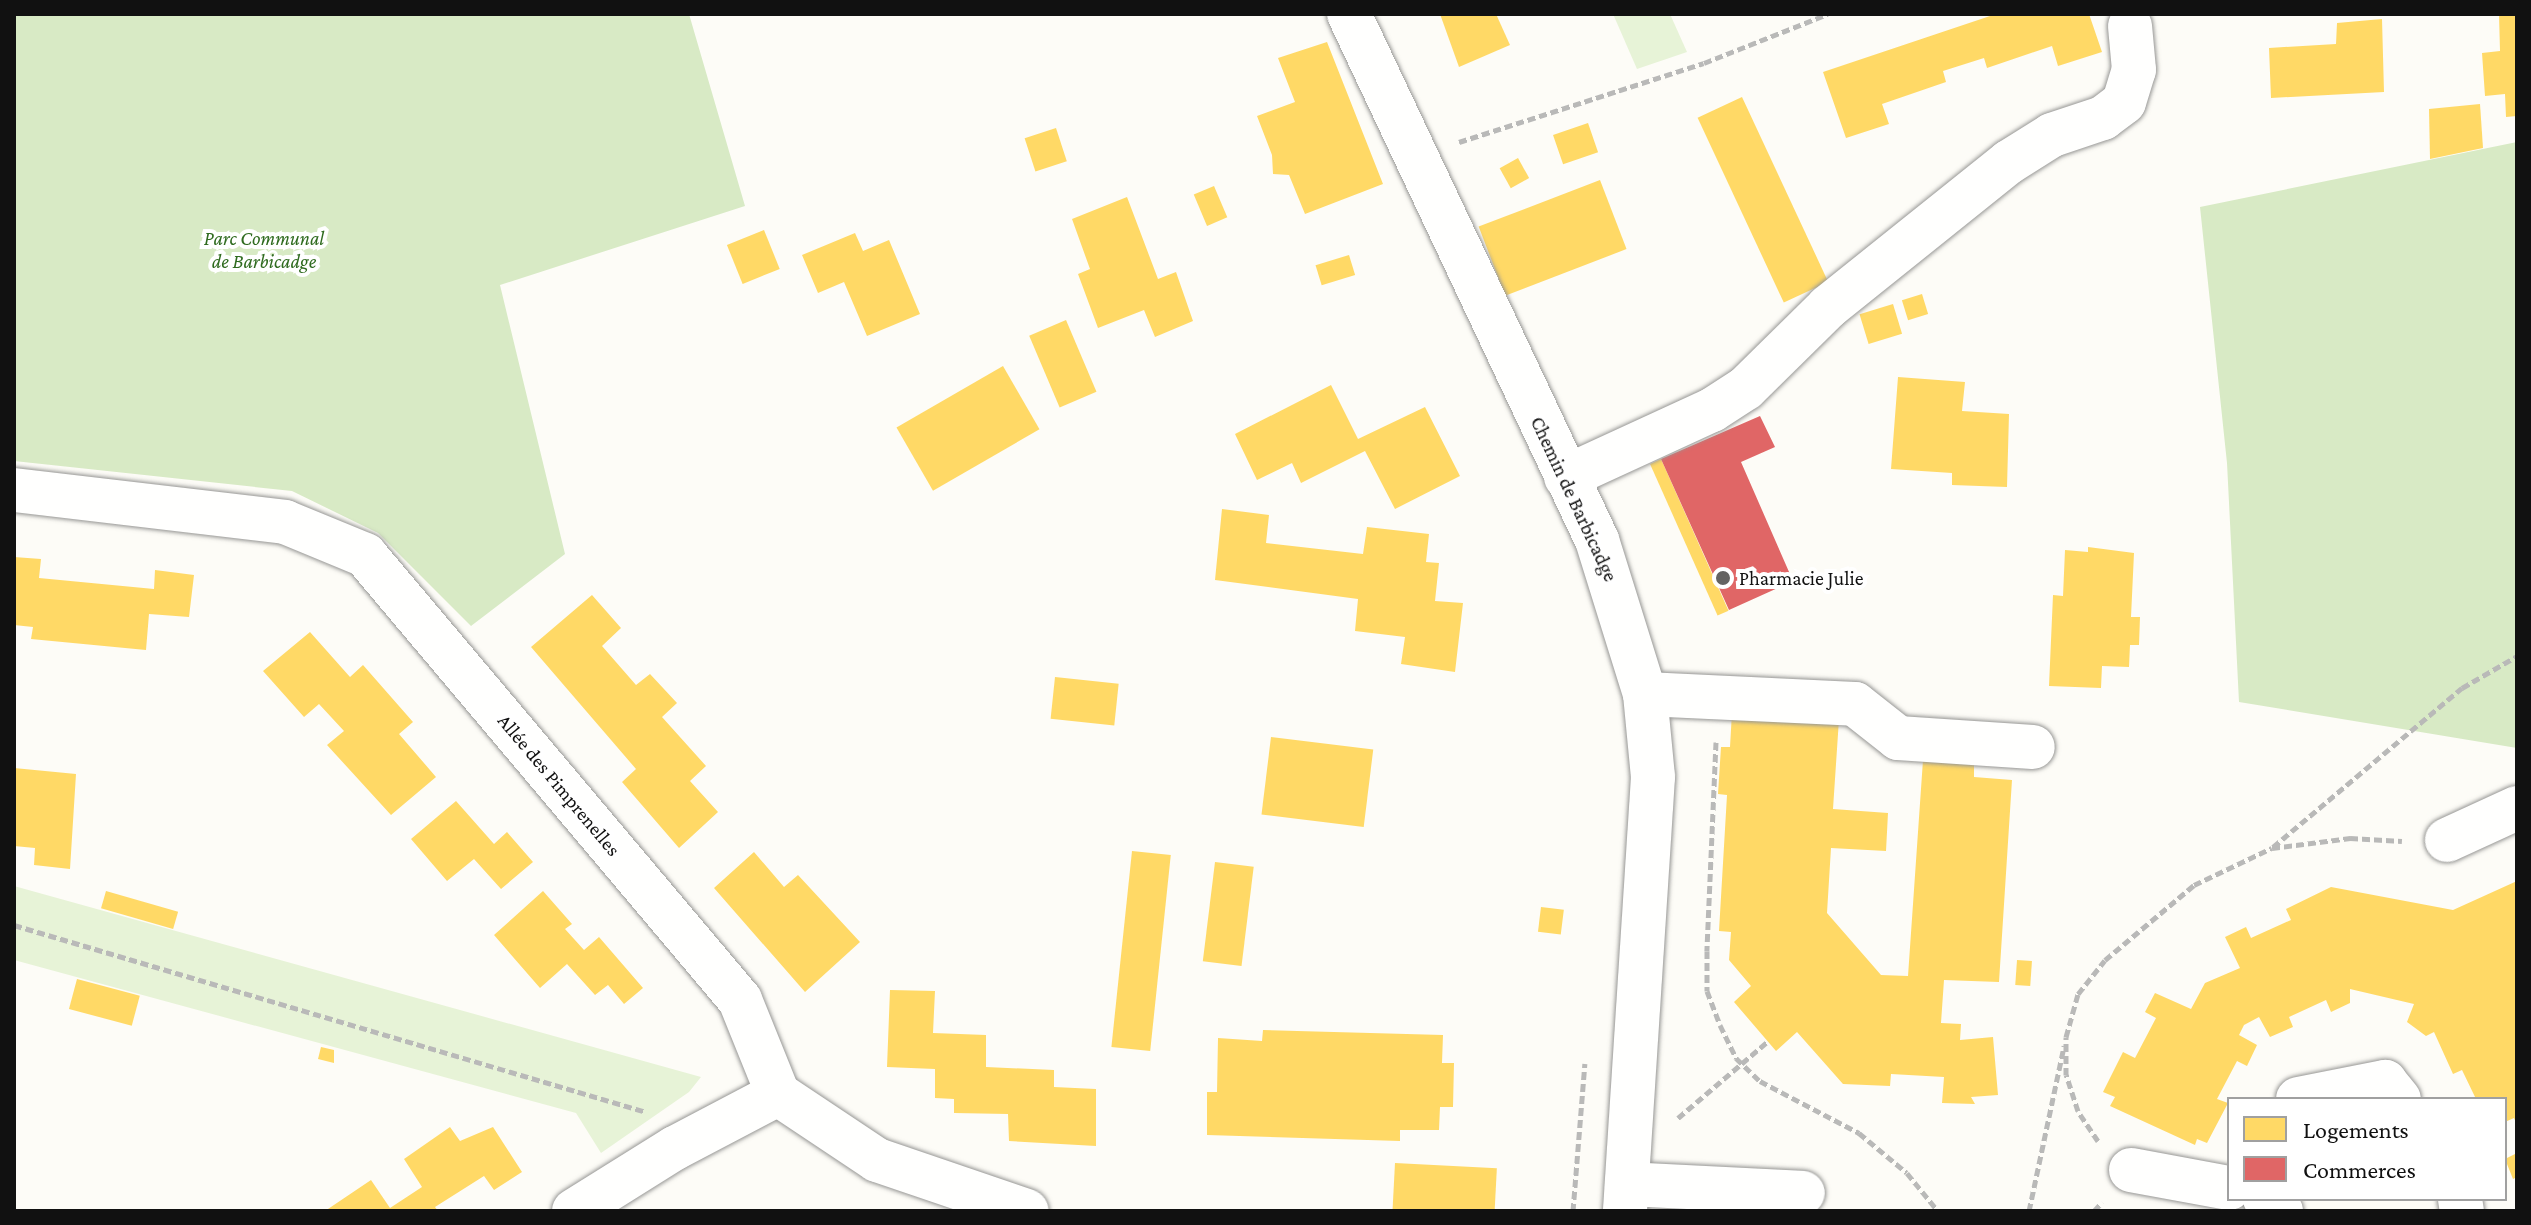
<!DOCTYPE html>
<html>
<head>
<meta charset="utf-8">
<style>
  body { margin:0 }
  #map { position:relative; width:2531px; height:1225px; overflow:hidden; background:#fdfcf7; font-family:"Crimson Pro",serif }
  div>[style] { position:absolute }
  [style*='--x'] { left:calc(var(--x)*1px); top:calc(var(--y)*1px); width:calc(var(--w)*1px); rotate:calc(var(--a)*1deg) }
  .green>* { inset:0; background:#e7f3d7 }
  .forest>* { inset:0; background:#d8eac5 }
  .homes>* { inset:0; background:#ffd966; transform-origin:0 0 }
  .shops>* { inset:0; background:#e06666 }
  .path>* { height:5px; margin-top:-2.5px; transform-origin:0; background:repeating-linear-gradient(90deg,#b9b9b8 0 8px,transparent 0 12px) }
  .roads { filter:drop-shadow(0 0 2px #979795) drop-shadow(0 0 2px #979795) }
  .minor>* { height:44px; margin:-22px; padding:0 22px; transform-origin:22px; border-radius:22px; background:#fffffe }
  .dots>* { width:22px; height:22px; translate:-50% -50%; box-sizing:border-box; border:4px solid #fff; border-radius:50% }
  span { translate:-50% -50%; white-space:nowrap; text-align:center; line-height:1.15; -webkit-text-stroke:8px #fff; paint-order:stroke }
  .park-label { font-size:20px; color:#2f6b1f; font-style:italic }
  .street-label { font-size:20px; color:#111 }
  .poi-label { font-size:20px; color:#111 }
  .left { translate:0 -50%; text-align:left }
  .frame { position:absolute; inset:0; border:16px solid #111; pointer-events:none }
  .legend { position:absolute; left:2227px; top:1097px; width:280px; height:104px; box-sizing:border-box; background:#fff; border:2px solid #a0a0a0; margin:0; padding:10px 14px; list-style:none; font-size:24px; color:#111 }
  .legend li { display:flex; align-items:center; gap:16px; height:40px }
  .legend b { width:40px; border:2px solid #a0a0a0 }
</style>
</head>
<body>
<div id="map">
  <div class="green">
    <div style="clip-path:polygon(1613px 14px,1670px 14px,1687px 52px,1637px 69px)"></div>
    <div style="clip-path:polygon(14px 886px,701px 1077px,689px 1092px,601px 1153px,576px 1113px,14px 960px)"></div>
  </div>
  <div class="forest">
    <div style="clip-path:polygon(14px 14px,689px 14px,745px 206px,500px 285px,565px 554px,471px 626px,378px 533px,292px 491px,14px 461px)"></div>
    <div style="clip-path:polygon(2517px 142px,2517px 748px,2239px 702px,2227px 463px,2200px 207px)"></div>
  </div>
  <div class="homes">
    <div style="clip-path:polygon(1440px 14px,1496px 14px,1510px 45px,1459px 67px)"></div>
    <div style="clip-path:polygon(1996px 14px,2089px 14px,2102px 52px,2058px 66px,2052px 46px,1987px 68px,1984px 58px,1943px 71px,1946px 82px,1882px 104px,1889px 124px,1846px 138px,1823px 72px)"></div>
    <div style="clip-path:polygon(2499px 14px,2517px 14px,2517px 116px,2506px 117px,2505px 94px,2485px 96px,2482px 53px,2500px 51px)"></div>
    <div style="clip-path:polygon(2382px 19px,2384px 92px,2271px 98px,2269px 48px,2336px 44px,2337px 23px)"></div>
    <div style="clip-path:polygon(1327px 42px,1383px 184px,1305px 214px,1289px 175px,1273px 174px,1272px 155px,1257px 116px,1295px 102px,1278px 58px)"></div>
    <div style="left:1742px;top:97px;width:204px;height:49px;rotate:65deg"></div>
    <div style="clip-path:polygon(2480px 104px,2483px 148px,2430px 159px,2429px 109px)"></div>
    <div style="left:1588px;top:123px;width:31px;height:37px;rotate:71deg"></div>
    <div style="left:1056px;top:128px;width:35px;height:33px;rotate:72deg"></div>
    <div style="left:1518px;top:158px;width:23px;height:21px;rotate:61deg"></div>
    <div style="left:1600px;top:180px;width:74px;height:130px;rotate:69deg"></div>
    <div style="left:1214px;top:186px;width:34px;height:22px;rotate:67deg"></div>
    <div style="clip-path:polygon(1127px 197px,1158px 279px,1176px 272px,1193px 321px,1155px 337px,1144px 310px,1098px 328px,1078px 274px,1090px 269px,1072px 219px)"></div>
    <div style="left:764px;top:230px;width:42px;height:40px;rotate:68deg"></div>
    <div style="clip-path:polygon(855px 233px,863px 251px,889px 240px,920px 314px,867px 336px,844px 282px,818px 293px,802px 255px)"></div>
    <div style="left:1349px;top:255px;width:21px;height:35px;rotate:73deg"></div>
    <div style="left:1922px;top:294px;width:21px;height:21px;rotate:73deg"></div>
    <div style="left:1893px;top:304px;width:31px;height:35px;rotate:73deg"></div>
    <div style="left:1066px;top:320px;width:78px;height:40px;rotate:67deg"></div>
    <div style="left:1003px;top:366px;width:73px;height:123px;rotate:60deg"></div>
    <div style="clip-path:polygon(1898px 377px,1965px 382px,1962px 411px,2009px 414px,2007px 487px,1952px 485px,1952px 473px,1891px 469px)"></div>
    <div style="clip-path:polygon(1331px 385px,1358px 439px,1425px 407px,1460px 476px,1395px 509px,1365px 451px,1301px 483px,1292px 463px,1257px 480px,1235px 434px)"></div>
    <div style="left:1661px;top:459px;width:166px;height:12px;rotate:66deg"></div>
    <div style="clip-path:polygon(1222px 509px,1269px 515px,1266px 543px,1363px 554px,1367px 527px,1429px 534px,1426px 562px,1439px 563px,1435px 601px,1463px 603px,1455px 672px,1401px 664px,1405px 637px,1355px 631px,1358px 599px,1215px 580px)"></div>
    <div style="clip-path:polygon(2088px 547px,2134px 553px,2131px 617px,2140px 617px,2139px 645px,2130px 645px,2129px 667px,2102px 666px,2101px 688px,2049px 686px,2053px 595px,2063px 596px,2065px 550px,2088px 552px)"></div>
    <div style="clip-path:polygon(14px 557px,41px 559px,39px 578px,154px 589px,155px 570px,194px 575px,189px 617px,149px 614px,146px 650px,31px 639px,33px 627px,14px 625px)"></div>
    <div style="clip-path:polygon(592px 595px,621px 628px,602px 646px,636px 685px,650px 674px,677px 703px,662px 717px,706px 766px,690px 781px,718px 812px,679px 848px,622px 782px,636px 769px,531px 647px)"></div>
    <div style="clip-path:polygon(310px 632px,350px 677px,363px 665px,413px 722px,399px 734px,436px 777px,391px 815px,327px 745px,344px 731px,319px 704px,304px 717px,263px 671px)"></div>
    <div style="left:1055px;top:677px;width:64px;height:42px;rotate:6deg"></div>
    <div style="clip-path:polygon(1732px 712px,1839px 719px,1833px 809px,1888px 813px,1886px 851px,1831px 848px,1827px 913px,1881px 975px,1908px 976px,1923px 760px,1974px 764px,1974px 777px,2012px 780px,1999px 982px,1944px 980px,1941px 1023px,1961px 1024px,1960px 1040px,1993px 1037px,1998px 1095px,1971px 1097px,1975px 1104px,1942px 1103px,1944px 1077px,1891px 1074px,1890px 1086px,1843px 1084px,1797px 1032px,1776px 1051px,1734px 1002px,1751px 986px,1729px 960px,1731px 932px,1719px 931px,1727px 795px,1718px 794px,1721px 747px,1730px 747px)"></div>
    <div style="left:1271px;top:737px;width:103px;height:78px;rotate:7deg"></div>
    <div style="clip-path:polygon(14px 768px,76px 774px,70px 869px,34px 865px,35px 848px,14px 846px)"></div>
    <div style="clip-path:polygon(456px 801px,494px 844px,507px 832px,533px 862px,501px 889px,474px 859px,447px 881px,411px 839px)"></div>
    <div style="left:1132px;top:851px;width:39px;height:197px;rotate:6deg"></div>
    <div style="clip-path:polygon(754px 852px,784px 887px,798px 875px,860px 942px,805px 992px,714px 888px)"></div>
    <div style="left:1215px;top:862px;width:39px;height:100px;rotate:7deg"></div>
    <div style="clip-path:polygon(2517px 881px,2517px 1125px,2514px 1118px,2505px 1122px,2505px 1099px,2476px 1099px,2462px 1070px,2453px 1074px,2434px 1032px,2426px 1036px,2407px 1022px,2414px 1004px,2350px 989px,2350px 1003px,2331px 1012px,2326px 1000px,2289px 1017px,2293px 1027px,2270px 1037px,2259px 1017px,2244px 1025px,2239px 1035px,2257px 1045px,2247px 1066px,2237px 1061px,2217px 1099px,2228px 1103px,2207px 1143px,2197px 1139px,2195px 1145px,2110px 1106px,2115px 1097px,2103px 1092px,2123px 1052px,2135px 1058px,2156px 1018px,2145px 1012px,2155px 993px,2191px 1009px,2205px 983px,2240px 968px,2225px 937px,2246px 927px,2251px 938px,2291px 920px,2286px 909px,2331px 887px,2453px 910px)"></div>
    <div style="left:106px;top:891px;width:75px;height:18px;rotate:16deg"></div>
    <div style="clip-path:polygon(543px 891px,572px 924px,565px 929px,584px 950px,599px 937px,643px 988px,624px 1004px,608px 985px,595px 995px,567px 964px,540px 988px,494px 935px)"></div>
    <div style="left:1541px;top:907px;width:23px;height:25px;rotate:7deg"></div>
    <div style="left:2017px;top:960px;width:15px;height:25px;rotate:4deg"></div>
    <div style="left:77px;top:979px;width:65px;height:31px;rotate:15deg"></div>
    <div style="clip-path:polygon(890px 990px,935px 991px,933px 1033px,986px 1035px,986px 1067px,1054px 1070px,1054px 1087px,1096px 1089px,1096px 1146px,1009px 1141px,1008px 1114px,954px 1113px,954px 1099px,935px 1098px,935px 1069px,887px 1067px)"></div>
    <div style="clip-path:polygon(1263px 1030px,1443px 1035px,1442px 1063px,1454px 1063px,1453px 1107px,1440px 1107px,1439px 1130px,1400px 1130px,1400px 1141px,1207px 1135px,1207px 1092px,1217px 1092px,1218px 1038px,1262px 1041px)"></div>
    <div style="clip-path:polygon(321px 1047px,334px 1050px,334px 1063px,318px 1059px)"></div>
    <div style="clip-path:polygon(450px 1127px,460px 1141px,493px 1127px,522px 1172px,494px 1190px,484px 1176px,435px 1207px,438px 1211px,325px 1211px,371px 1180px,390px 1208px,422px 1187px,404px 1159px)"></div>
    <div style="clip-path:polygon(2517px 1153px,2517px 1177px,2513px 1179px,2505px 1159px)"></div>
    <div style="left:1395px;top:1163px;width:102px;height:48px;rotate:3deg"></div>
  </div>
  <div class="shops">
    <div style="clip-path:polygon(1760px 416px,1775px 447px,1741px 462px,1793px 581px,1729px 610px,1661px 459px)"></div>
  </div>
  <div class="path">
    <div style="--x:1459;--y:142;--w:257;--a:-17.9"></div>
    <div style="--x:1704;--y:63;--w:133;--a:-21.6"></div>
    <div style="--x:1716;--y:742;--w:209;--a:92.5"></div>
    <div style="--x:1707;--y:951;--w:40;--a:90"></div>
    <div style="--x:1707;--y:991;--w:36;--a:69"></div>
    <div style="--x:1720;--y:1025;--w:37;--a:64"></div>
    <div style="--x:1736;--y:1058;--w:33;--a:44"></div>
    <div style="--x:1760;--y:1081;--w:112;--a:27.7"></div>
    <div style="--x:1859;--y:1133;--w:62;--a:39.8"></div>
    <div style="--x:1907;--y:1173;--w:49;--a:50.8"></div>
    <div style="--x:2273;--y:847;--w:247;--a:-40.1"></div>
    <div style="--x:2462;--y:688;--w:64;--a:-30.2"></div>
    <div style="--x:14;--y:925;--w:659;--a:16.48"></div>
    <div style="--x:1678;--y:1118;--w:118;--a:-40.5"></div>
    <div style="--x:2098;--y:1141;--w:36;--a:-124"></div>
    <div style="--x:2078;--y:1111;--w:38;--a:-108"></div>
    <div style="--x:2066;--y:1075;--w:38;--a:-90"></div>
    <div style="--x:2066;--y:1037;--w:45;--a:-74.4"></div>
    <div style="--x:2078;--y:994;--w:43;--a:-51.5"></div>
    <div style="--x:2105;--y:960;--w:116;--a:-40.1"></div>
    <div style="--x:2194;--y:885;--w:86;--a:-25.4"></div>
    <div style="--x:2272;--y:848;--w:79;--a:-7.3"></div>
    <div style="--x:2350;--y:838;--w:52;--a:3.3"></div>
    <div style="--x:1573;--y:1211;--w:148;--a:-85.4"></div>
    <div style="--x:2029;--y:1211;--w:169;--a:-78"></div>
    <div style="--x:2094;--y:1211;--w:12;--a:-48"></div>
  </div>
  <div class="roads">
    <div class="minor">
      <div style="--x:1349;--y:14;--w:582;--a:64.76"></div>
      <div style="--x:1597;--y:540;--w:161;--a:72.7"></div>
      <div style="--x:1645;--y:694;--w:83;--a:84.5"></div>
      <div style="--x:1653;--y:777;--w:435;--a:93.7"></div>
      <div style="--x:1566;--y:477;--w:161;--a:-24.7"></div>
      <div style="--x:1712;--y:410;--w:40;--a:-32.9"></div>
      <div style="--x:1746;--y:388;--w:115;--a:-44.6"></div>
      <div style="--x:1828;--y:307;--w:232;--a:-38.7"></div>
      <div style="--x:2009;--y:162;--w:51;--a:-32.1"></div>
      <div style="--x:2052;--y:135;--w:54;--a:-18.4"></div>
      <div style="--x:2103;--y:118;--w:26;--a:-37"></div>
      <div style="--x:2124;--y:102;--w:34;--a:-73"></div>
      <div style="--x:2134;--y:70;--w:44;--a:-95.2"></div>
      <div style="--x:14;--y:490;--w:273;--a:6.7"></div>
      <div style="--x:285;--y:522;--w:87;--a:22.4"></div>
      <div style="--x:365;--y:555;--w:582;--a:49.88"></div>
      <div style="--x:740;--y:1000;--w:101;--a:68"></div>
      <div style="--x:778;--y:1094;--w:119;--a:33.7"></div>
      <div style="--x:877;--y:1160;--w:158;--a:18.8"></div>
      <div style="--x:1645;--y:694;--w:210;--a:2.7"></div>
      <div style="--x:1855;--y:704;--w:55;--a:38.3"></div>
      <div style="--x:1898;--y:738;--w:135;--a:3.8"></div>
      <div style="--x:2447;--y:840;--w:77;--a:-24.6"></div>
      <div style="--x:2298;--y:1099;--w:89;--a:-11.1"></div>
      <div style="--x:2385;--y:1082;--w:22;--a:51"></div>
      <div style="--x:2131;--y:1170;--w:100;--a:10.4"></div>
      <div style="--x:1627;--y:1184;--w:176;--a:2.9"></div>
      <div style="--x:2265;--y:1199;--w:20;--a:37"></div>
      <div style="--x:2460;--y:1199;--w:12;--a:81"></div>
      <div style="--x:574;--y:1211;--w:119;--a:-32"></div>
      <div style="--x:675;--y:1148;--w:116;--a:-27.7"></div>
    </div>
  </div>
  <div class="dots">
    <div style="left:1723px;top:578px;background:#646362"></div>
  </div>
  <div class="park-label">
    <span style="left:264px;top:250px">Parc Communal<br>de Barbicadge</span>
  </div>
  <div class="street-label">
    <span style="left:1574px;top:499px;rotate:65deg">Chemin de Barbicadge</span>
    <span style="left:559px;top:785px;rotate:50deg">Allée des Pimprenelles</span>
  </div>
  <div class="poi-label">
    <span class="left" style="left:1739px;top:578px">Pharmacie Julie</span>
  </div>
  <div class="frame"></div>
  <ul class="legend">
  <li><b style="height:22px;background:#ffd966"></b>Logements</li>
  <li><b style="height:22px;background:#e06666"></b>Commerces</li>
  </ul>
</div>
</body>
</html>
